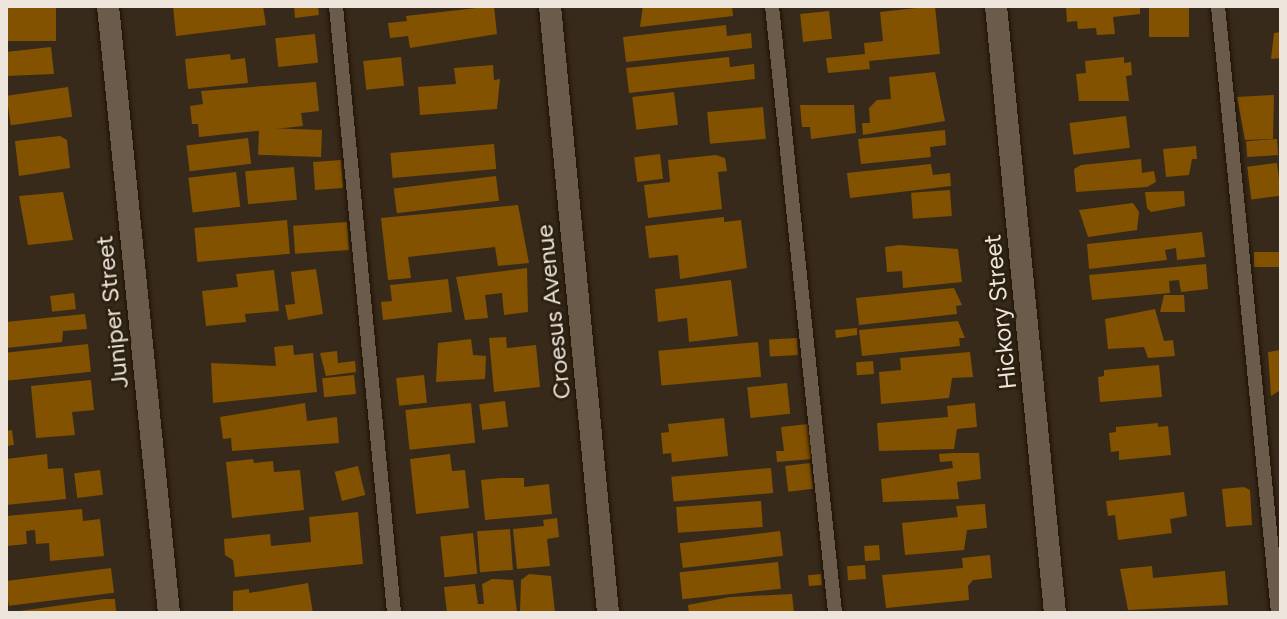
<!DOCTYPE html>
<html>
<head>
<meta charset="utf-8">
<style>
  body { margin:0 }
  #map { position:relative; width:1287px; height:619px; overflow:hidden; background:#372a1b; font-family:Figtree,sans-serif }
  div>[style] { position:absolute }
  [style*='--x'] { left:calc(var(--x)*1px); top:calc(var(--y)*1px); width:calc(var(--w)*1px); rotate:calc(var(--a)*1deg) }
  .building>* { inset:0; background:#825200; transform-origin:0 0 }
  .roads { filter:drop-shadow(0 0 2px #1e1204) drop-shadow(0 0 2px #1e1204) }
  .service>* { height:14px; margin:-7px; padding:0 7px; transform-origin:7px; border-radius:7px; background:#6a5b4a }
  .minor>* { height:22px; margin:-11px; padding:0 11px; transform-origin:11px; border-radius:11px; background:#6a5b4a }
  span { translate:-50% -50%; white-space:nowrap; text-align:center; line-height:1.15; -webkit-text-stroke:6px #2c2011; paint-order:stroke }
  .street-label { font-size:24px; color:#ede4db }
  .frame { position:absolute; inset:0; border:8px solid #ede4db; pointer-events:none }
</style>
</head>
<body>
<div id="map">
  <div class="building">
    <div style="left:6px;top:6px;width:50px;height:35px"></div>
    <div style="clip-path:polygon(173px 6px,263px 6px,266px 25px,176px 36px)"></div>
    <div style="clip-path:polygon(294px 6px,318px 6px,319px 15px,295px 18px)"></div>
    <div style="clip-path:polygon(494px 6px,497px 34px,410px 48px,408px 36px,390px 38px,388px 23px,407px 21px,406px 16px)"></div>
    <div style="clip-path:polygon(643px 6px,732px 6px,733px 16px,640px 27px)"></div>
    <div style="clip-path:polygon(935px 6px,940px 54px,869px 61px,870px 69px,828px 73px,826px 58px,865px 54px,864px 43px,883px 41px,880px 12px)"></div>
    <div style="clip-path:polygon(1066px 6px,1140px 6px,1140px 14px,1113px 17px,1115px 34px,1097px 35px,1096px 28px,1078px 29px,1077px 21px,1067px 22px)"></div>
    <div style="left:1149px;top:6px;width:40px;height:31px"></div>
    <div style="left:829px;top:11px;width:28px;height:29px;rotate:84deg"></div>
    <div style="clip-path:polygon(726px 25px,727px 36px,751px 33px,752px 48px,626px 62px,623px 37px)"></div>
    <div style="clip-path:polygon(1281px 32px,1281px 58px,1271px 59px,1274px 33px)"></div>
    <div style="left:315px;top:34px;width:29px;height:40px;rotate:84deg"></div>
    <div style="clip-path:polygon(51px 47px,54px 74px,6px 76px,6px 52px)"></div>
    <div style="clip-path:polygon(230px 54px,231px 60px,245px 58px,248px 83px,188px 89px,185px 59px)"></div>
    <div style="left:401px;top:57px;width:29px;height:38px;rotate:84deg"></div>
    <div style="clip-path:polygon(729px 57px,730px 67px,754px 64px,755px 79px,629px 93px,626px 68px)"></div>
    <div style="clip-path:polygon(1124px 57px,1124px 63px,1131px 62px,1132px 75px,1126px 76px,1129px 101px,1079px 101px,1076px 74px,1086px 73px,1085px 61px)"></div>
    <div style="clip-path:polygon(493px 65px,494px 80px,500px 79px,497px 109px,420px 115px,418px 87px,456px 84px,454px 68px)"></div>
    <div style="clip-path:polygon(935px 72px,945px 121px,863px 135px,862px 123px,870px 123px,869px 108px,877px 100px,891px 99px,889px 77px)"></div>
    <div style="clip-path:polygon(316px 82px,319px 111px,301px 113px,303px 126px,199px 137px,198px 124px,192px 124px,190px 106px,203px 104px,201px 91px)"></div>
    <div style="left:68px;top:87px;width:30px;height:62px;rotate:82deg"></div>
    <div style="left:674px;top:92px;width:33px;height:42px;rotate:83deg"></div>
    <div style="clip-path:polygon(1274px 95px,1273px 139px,1245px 140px,1237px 97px)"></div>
    <div style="clip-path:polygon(800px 105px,854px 105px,856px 133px,811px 139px,810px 127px,802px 127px)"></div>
    <div style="left:763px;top:107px;width:32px;height:56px;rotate:85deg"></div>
    <div style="left:1126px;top:116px;width:32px;height:57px;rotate:83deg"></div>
    <div style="left:322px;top:130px;width:27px;height:63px;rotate:92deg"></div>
    <div style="clip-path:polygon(945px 130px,946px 145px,930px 147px,931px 157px,861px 164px,858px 139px)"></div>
    <div style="clip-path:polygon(60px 136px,67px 140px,70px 168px,19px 176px,15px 141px)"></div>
    <div style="left:248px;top:138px;width:26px;height:62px;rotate:83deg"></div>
    <div style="left:1277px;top:139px;width:16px;height:31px;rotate:86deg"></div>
    <div style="left:494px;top:144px;width:25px;height:104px;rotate:85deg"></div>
    <div style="clip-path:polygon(1196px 146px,1197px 159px,1192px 159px,1189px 175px,1166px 177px,1163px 149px)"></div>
    <div style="left:660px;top:154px;width:25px;height:26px;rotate:83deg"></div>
    <div style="clip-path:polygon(716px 155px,725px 158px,727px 171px,718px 172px,722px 209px,648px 218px,644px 185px,670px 182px,668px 160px)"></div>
    <div style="clip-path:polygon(1141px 159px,1142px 173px,1154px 171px,1156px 182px,1147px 187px,1076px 192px,1074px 169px,1081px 165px)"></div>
    <div style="left:341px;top:160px;width:28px;height:28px;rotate:86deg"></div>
    <div style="left:1277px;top:163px;width:33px;height:30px;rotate:83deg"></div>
    <div style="clip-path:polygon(931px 164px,933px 175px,950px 173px,951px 186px,850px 198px,847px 173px)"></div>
    <div style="left:294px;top:167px;width:33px;height:49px;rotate:85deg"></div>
    <div style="left:236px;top:172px;width:35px;height:48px;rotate:83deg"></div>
    <div style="left:496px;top:176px;width:25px;height:103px;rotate:83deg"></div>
    <div style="left:950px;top:190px;width:26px;height:39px;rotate:86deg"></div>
    <div style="clip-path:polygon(1184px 191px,1185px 206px,1151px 212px,1147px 208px,1145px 192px)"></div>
    <div style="clip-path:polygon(63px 192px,73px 240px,28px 245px,19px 196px)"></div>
    <div style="clip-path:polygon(1133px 203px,1139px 212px,1137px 230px,1088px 237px,1079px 210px)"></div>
    <div style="clip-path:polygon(518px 205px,529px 263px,498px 266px,495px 247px,408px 257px,411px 278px,388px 280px,381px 218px)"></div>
    <div style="clip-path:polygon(724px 217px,724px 222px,741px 220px,747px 268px,680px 279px,678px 255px,649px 258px,645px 226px)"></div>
    <div style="left:287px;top:220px;width:34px;height:93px;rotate:85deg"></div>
    <div style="left:347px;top:222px;width:28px;height:54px;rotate:86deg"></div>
    <div style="clip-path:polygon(1202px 232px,1205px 257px,1177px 260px,1176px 248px,1165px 250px,1167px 260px,1089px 269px,1087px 244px)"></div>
    <div style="clip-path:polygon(899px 245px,958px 249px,962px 282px,903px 288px,902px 271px,887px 272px,885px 247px)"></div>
    <div style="left:1281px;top:252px;width:15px;height:27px;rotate:90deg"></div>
    <div style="clip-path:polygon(1206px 264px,1208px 289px,1181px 292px,1179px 280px,1169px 281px,1170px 293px,1092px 300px,1089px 275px)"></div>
    <div style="clip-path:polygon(527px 268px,528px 312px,504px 315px,502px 293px,485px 295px,488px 318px,465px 320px,456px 277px)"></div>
    <div style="clip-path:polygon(316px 269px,323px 314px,288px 320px,285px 305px,295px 304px,291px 272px)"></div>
    <div style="clip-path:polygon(274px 270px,279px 311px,245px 314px,246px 322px,206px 326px,202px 291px,238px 287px,236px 274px)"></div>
    <div style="clip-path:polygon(448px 279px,452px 312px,383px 320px,381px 302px,392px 301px,390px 285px)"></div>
    <div style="clip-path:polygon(731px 280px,738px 336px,689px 342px,687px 318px,658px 322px,655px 289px)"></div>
    <div style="clip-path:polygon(954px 288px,962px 305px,956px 306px,957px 314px,859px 325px,856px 298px)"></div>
    <div style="left:74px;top:293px;width:16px;height:24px;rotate:83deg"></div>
    <div style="clip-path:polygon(1164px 295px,1184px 295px,1185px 312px,1160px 312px)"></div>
    <div style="clip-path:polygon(1155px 309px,1164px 341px,1173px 340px,1175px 356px,1148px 358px,1144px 347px,1108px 349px,1105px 319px)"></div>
    <div style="clip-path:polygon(85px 314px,87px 329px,63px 331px,62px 342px,6px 348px,6px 322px)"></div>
    <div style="clip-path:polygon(958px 321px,965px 338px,959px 338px,960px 346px,862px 356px,859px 330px)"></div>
    <div style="clip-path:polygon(857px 328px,857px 335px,836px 338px,835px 330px)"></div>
    <div style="clip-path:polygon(506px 337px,507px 348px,536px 345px,540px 387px,494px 392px,489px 338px)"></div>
    <div style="left:797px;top:338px;width:17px;height:28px;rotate:87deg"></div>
    <div style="clip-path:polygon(471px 339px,473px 355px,486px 356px,485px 379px,436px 382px,438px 343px)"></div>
    <div style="left:758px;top:342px;width:35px;height:100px;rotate:85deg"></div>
    <div style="left:88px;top:344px;width:28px;height:83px;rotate:84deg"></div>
    <div style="clip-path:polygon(293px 345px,294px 355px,313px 353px,317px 392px,213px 403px,211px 363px,276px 366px,274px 347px)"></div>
    <div style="clip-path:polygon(1281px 350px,1279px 391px,1271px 396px,1268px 352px)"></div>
    <div style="clip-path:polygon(337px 351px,338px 363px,355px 361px,356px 372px,326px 376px,320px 353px)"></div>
    <div style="clip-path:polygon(970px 352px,973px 377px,952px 378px,949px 398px,881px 404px,879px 372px,901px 370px,900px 358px)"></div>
    <div style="left:873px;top:361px;width:13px;height:17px;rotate:86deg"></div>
    <div style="clip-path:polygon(1159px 365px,1162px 397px,1100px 402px,1098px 377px,1104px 376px,1104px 370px)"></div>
    <div style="left:354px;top:375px;width:19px;height:32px;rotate:84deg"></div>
    <div style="left:424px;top:375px;width:28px;height:28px;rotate:84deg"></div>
    <div style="clip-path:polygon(91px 380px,94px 410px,72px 412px,75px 435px,36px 438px,31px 386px)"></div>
    <div style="left:787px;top:383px;width:31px;height:40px;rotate:84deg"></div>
    <div style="left:505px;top:401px;width:26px;height:26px;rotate:83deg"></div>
    <div style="clip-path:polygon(305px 403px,307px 421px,337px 417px,339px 443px,232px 451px,231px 438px,223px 439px,220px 417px)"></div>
    <div style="left:471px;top:403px;width:40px;height:66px;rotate:84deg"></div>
    <div style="clip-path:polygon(975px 403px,977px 427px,957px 429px,954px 449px,879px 451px,877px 423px,948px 417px,947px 406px)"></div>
    <div style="clip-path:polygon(724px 418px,728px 456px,672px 462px,671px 453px,663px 454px,661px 433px,669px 432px,668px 424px)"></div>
    <div style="clip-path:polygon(1158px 423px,1158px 427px,1168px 426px,1171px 455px,1119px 460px,1119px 451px,1111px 452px,1109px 433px,1116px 432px,1116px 427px)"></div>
    <div style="clip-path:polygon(808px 424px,812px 459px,777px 462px,776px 451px,784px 451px,781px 427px)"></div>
    <div style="clip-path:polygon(12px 430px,14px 445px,6px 446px,6px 431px)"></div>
    <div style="clip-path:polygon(953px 453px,979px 453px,981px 479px,957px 482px,959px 499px,883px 502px,881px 479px,953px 468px,952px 461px,940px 462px,939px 454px)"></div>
    <div style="clip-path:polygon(47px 454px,48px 469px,63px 468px,66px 499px,6px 505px,6px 459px)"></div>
    <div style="clip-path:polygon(450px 454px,452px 471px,465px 470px,469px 508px,416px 514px,410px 459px)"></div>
    <div style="clip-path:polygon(253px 459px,254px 463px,273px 461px,274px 472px,300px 470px,304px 510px,232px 518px,226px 462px)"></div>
    <div style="left:810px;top:463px;width:26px;height:25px;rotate:83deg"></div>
    <div style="left:358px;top:466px;width:30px;height:24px;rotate:76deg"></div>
    <div style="left:771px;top:468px;width:25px;height:100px;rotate:85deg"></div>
    <div style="left:100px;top:470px;width:25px;height:26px;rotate:83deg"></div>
    <div style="clip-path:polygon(501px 478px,524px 478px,524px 487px,549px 484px,552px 514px,485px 520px,481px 480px)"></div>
    <div style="clip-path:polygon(1244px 487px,1250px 490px,1252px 525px,1226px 527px,1222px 489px)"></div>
    <div style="clip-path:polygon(1184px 492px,1187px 516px,1170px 519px,1172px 533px,1118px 540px,1115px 515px,1108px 516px,1106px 501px)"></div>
    <div style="left:761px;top:501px;width:26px;height:85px;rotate:86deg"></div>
    <div style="clip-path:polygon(985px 504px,987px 528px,967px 530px,964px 550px,905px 555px,902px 523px,958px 517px,956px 506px)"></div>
    <div style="clip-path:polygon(82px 509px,83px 521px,100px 519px,104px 556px,50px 561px,49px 543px,36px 544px,35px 530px,26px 531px,27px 544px,6px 546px,6px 516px)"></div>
    <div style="clip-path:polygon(358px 512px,363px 564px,235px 577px,233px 560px,225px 555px,224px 539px,270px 534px,271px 546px,311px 542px,309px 517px)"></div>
    <div style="clip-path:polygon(557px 518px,559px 537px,547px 539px,550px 566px,517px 569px,513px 529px,544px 526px,543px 520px)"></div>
    <div style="left:510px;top:529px;width:41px;height:33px;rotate:86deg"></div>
    <div style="left:780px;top:531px;width:25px;height:101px;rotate:83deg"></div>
    <div style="left:473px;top:533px;width:41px;height:33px;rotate:84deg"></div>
    <div style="left:879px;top:545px;width:15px;height:15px;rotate:86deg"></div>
    <div style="clip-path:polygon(990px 555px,992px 578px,973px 580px,968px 586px,969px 600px,886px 608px,882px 575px,963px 568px,962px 558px)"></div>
    <div style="left:778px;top:562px;width:27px;height:99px;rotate:84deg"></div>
    <div style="left:865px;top:565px;width:14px;height:18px;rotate:86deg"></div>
    <div style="clip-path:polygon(1152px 566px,1153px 578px,1225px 571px,1228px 605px,1128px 610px,1120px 569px)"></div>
    <div style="left:111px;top:568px;width:25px;height:106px;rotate:83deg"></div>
    <div style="clip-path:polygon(529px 574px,551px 576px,555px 613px,520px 613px,521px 580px)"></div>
    <div style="left:821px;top:574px;width:11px;height:13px;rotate:85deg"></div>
    <div style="clip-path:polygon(492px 579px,513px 580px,517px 613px,447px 613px,444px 587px,475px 584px,478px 604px,484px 604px,482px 584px)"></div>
    <div style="clip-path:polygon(308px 583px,313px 613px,233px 613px,233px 591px,249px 589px,249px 593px)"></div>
    <div style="clip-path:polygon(792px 594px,794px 613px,689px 613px,688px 605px,730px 597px)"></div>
    <div style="clip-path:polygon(105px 599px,115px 599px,116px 611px,6px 613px)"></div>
  </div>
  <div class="roads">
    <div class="service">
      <div style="--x:336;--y:6;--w:610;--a:84.54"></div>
      <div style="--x:772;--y:6;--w:610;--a:84.07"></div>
      <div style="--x:1218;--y:6;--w:610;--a:84.35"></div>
    </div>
    <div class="minor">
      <div style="--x:108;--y:6;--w:610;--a:84.26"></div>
      <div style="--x:550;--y:6;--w:610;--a:84.54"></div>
      <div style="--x:996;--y:6;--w:610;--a:84.45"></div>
    </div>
  </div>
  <div class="street-label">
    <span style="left:112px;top:312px;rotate:-96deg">Juniper Street</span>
    <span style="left:553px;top:312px;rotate:-96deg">Croesus Avenue</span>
    <span style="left:1000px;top:312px;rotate:-96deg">Hickory Street</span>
  </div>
  <div class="frame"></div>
</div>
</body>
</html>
